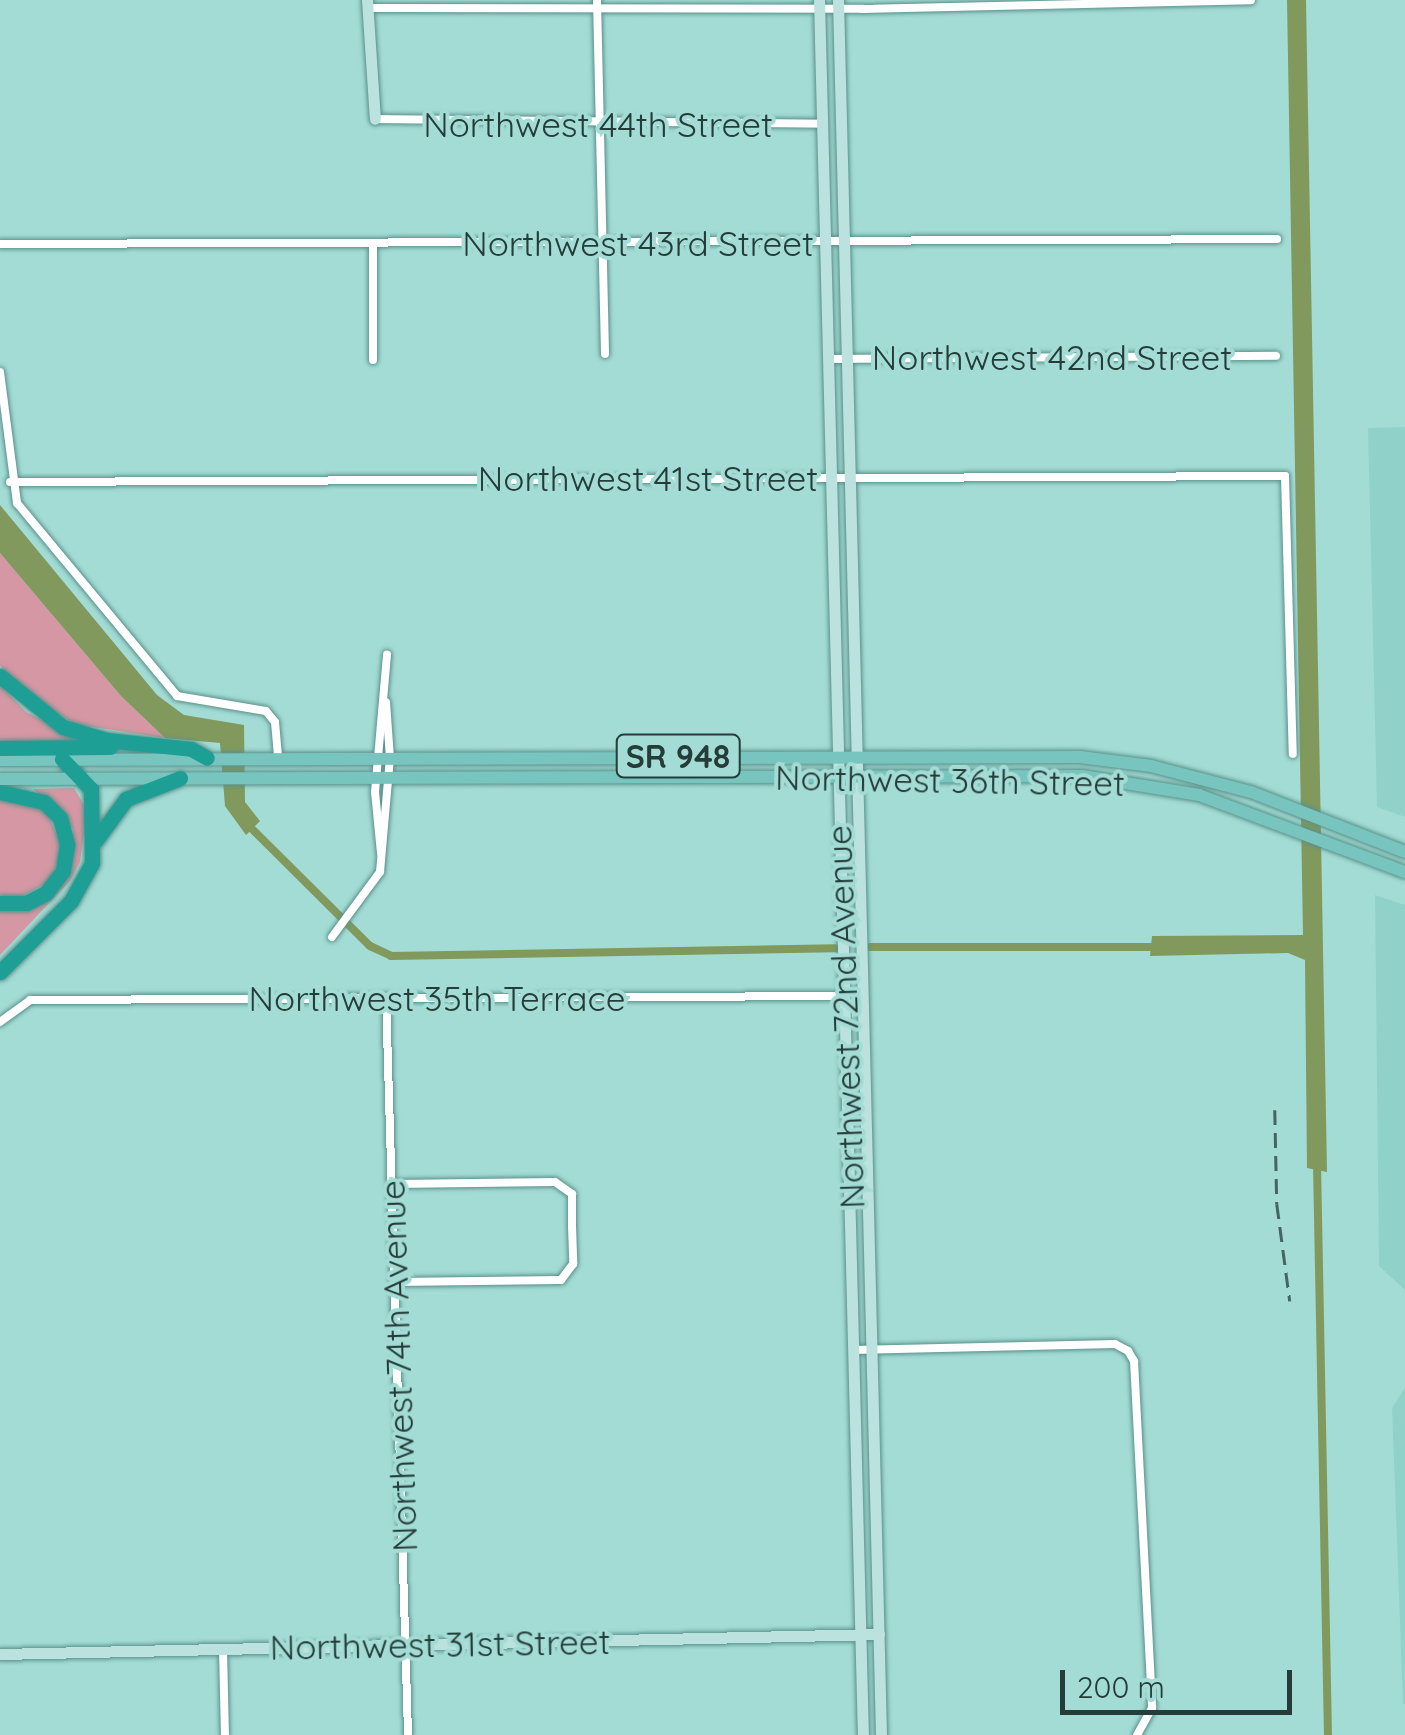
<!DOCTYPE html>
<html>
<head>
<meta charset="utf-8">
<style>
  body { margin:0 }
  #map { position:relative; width:1405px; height:1735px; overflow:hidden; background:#a3dcd5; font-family:Quicksand,sans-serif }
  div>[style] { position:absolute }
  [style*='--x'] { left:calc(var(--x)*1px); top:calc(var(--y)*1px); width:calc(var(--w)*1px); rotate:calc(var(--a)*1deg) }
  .built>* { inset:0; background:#90d2ca }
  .green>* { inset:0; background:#d597a3 }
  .water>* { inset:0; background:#81995c }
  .canal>* { height:8px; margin:-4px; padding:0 4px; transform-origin:4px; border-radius:4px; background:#81995c }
  .roads { filter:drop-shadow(0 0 2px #59908a) drop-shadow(0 0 2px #59908a) }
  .street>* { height:8px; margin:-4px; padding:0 4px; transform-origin:4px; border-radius:4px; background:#fff }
  .secondary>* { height:11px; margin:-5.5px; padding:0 5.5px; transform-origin:5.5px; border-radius:5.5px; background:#bce2df }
  .primary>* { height:12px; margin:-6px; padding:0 6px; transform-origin:6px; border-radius:6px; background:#78c5bf }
  .highway>* { height:15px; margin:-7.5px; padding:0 7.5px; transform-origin:7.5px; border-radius:7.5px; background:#1e9f95 }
  .rail>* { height:2.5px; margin-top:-1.25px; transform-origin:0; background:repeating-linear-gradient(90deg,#456561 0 15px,transparent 0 23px) }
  span { translate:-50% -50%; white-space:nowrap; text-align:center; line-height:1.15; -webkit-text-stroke:8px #a3dcd5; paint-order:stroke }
  .shield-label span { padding:2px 8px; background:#a3dcd5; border:2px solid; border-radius:8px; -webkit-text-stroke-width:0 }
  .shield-label { font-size:32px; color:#253c39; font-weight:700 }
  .street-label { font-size:35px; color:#253c39 }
  .scale { position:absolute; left:1060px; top:1670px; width:232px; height:45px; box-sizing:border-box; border:5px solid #253c39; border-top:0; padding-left:12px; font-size:30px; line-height:35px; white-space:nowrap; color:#253c39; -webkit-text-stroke:8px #a3dcd5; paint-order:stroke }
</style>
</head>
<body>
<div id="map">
  <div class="built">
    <div style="clip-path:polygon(1405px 427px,1405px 817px,1377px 807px,1368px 428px)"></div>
    <div style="clip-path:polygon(1375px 895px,1405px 905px,1405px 1290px,1379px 1266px)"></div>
    <div style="clip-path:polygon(1405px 1387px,1405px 1704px,1403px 1704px,1392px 1408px)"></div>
  </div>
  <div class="green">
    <div style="clip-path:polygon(0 553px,121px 696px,165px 738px,74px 724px,13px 682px,0 665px)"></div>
    <div style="clip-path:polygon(0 685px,26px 712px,83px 740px,0 743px)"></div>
    <div style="clip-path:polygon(74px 788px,87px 810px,80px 862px,70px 881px,0 955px,0 908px,53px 896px,72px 866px,73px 830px,64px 814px,33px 789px)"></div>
    <div style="clip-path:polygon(0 798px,33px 803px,47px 813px,62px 847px,52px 880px,18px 898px,0 895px)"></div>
  </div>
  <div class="water">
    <div style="clip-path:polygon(1287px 0,1306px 0,1327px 1172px,1307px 1168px,1305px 960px,1288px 953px,1150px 956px,1152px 936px,1303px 935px)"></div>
    <div style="clip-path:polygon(0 505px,157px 695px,184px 715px,244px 725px,245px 802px,260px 821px,246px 835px,225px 806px,220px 743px,165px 738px,121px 696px,0 553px)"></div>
  </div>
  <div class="canal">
    <div style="--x:247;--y:824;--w:173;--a:44.8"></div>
    <div style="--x:370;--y:946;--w:23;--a:25"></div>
    <div style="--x:391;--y:956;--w:444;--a:-1"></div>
    <div style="--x:870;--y:947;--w:291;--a:0"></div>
    <div style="--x:1317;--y:1164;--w:571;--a:88.9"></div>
  </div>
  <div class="roads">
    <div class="street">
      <div style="--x:597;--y:0;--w:354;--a:88.7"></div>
      <div style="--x:367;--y:8;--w:496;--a:0.1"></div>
      <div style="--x:863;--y:9;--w:388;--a:-1.3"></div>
      <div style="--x:375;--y:119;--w:448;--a:0.6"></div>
      <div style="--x:373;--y:243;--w:117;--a:90"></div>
      <div style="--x:0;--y:244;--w:1277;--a:-0.22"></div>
      <div style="--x:828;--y:359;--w:448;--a:-0.4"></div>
      <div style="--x:0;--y:372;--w:132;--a:82.6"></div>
      <div style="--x:17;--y:503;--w:251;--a:50.3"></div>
      <div style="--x:177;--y:696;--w:90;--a:9.6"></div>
      <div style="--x:266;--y:711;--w:14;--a:51"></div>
      <div style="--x:275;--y:722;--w:36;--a:85"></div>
      <div style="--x:10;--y:482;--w:1275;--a:-0.27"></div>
      <div style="--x:1285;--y:476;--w:278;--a:88.4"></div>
      <div style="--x:381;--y:853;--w:61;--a:-95.6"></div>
      <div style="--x:375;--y:792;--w:138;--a:-85"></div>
      <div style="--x:332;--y:937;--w:81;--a:-53.6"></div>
      <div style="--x:380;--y:872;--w:114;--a:-85"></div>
      <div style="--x:390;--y:758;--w:56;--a:-94.1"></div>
      <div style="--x:386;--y:997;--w:738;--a:88.29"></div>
      <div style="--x:0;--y:1022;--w:37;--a:-36"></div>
      <div style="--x:30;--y:1000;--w:814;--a:-0.28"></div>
      <div style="--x:393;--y:1184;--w:162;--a:-0.7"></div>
      <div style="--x:555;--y:1182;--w:21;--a:35"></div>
      <div style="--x:572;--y:1194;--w:32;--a:90"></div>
      <div style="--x:572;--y:1226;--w:38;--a:88"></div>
      <div style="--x:573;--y:1264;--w:20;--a:127"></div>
      <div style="--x:561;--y:1280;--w:166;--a:179.3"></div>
      <div style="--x:853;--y:1350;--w:262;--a:-1.3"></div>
      <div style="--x:1115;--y:1344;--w:15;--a:28"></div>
      <div style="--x:1128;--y:1351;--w:12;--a:59"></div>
      <div style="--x:1134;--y:1361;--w:347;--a:87"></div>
      <div style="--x:1152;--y:1708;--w:31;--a:119"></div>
      <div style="--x:223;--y:1649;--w:86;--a:88.7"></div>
    </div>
    <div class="secondary">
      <div style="--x:367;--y:0;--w:119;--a:86.2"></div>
      <div style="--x:819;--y:0;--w:1736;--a:88.55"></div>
      <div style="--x:838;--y:0;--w:1736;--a:88.58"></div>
      <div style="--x:0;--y:1654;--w:879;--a:-1.3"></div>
    </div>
    <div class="primary">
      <div style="--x:0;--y:760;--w:1080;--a:-0.16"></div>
      <div style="--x:1080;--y:757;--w:72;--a:7.2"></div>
      <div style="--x:1151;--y:766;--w:103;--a:14.6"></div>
      <div style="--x:1251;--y:792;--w:165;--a:21.3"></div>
      <div style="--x:0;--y:779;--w:1082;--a:-0.16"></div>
      <div style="--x:1082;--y:776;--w:119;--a:9.2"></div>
      <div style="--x:1199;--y:795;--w:220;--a:20.5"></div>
    </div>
    <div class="highway">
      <div style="--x:0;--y:676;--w:81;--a:39"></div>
      <div style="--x:63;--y:727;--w:45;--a:16.8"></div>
      <div style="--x:106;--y:740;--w:85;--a:6"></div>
      <div style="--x:191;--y:749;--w:18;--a:29"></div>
      <div style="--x:0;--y:748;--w:110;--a:-0.5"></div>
      <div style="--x:0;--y:792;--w:45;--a:12.8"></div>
      <div style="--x:44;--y:802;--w:23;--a:45"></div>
      <div style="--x:60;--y:818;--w:28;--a:75"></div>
      <div style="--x:67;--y:845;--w:26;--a:99"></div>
      <div style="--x:63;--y:871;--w:28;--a:128"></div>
      <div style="--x:46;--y:893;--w:22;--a:153"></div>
      <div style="--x:26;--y:903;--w:26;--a:180"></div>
      <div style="--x:96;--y:840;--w:51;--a:-53.8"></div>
      <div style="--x:126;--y:799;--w:58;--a:-21.3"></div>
      <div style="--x:0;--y:972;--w:100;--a:-45"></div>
      <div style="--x:71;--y:901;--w:43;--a:-61.1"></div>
      <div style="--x:92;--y:863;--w:74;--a:-90.8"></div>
      <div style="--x:91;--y:789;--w:42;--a:-134"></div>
    </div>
  </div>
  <div class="rail">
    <div style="--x:1275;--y:1110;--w:94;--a:88.8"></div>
    <div style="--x:1277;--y:1204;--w:98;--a:82.4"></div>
  </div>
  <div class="shield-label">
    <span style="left:678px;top:756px">SR 948</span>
  </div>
  <div class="street-label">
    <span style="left:598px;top:124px">Northwest 44th Street</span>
    <span style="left:638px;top:243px">Northwest 43rd Street</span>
    <span style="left:1052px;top:357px">Northwest 42nd Street</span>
    <span style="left:648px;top:478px">Northwest 41st Street</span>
    <span style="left:950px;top:780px;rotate:1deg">Northwest 36th Street</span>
    <span style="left:437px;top:998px">Northwest 35th Terrace</span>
    <span style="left:845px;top:1017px;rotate:-92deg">Northwest 72nd Avenue</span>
    <span style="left:398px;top:1366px;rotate:-92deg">Northwest 74th Avenue</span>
    <span style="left:440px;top:1644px;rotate:-1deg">Northwest 31st Street</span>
  </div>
  <div class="scale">200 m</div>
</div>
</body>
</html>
